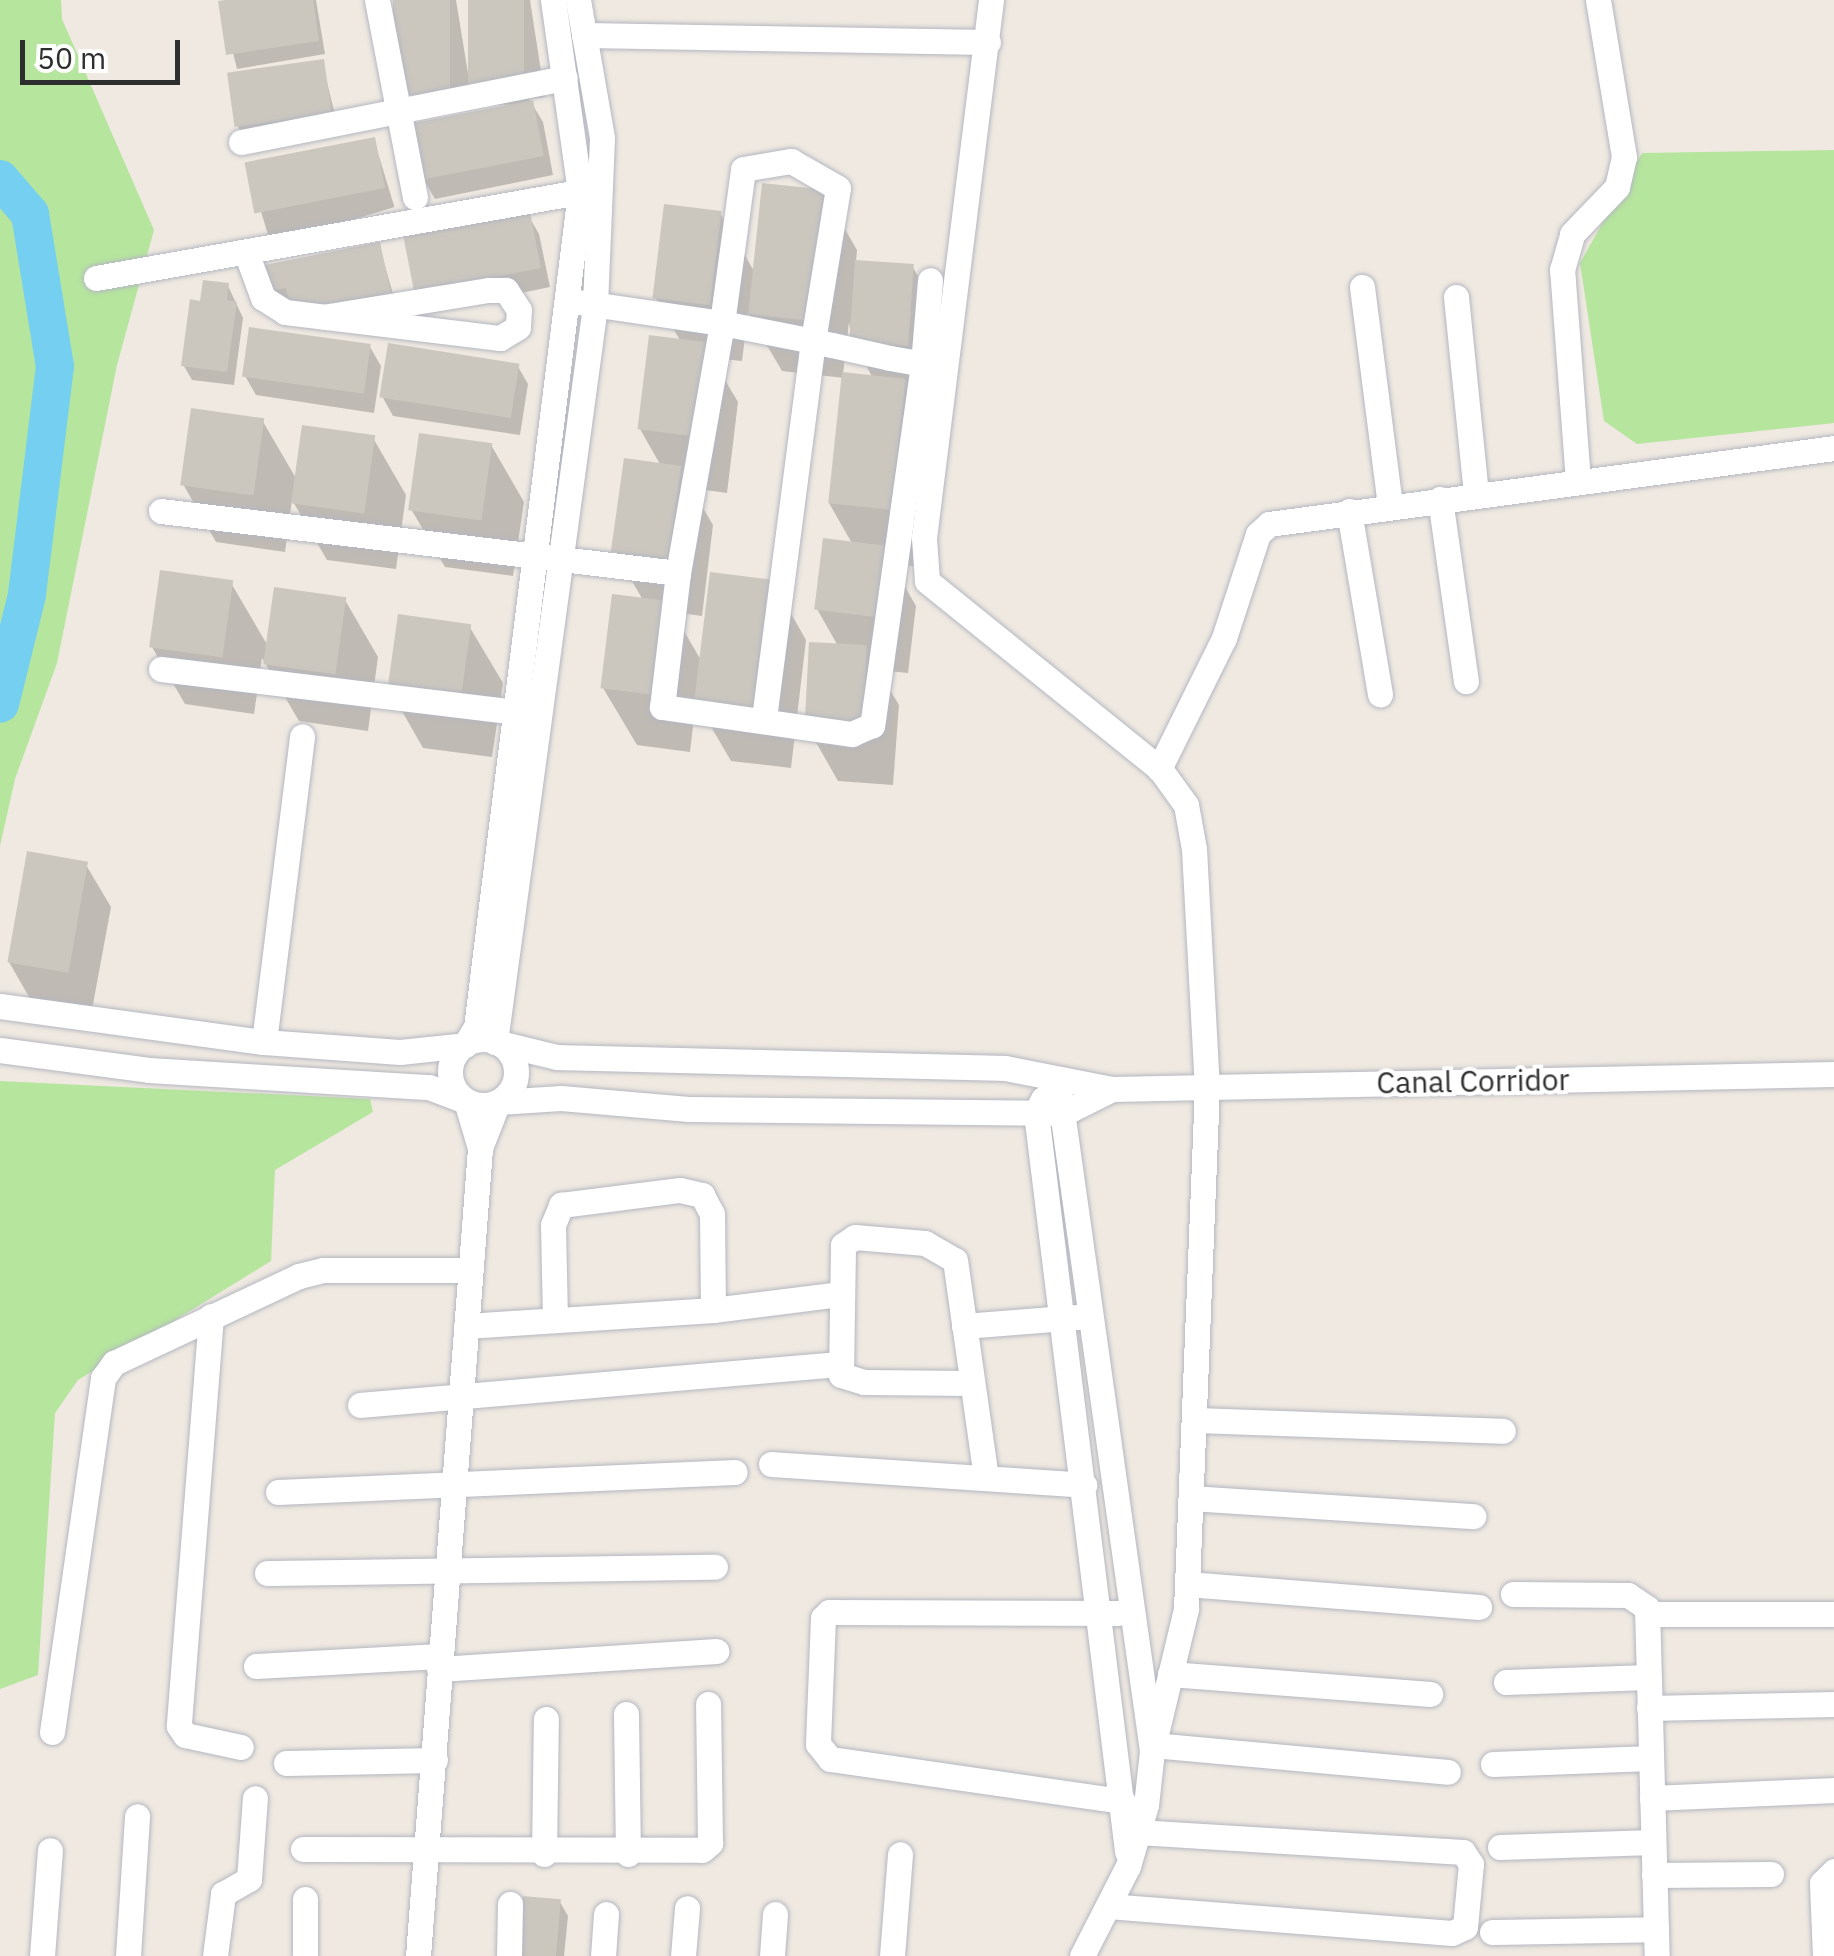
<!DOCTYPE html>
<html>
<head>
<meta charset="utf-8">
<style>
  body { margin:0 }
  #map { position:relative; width:1834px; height:1956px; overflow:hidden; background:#efe9e1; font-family:"IBM Plex Sans",sans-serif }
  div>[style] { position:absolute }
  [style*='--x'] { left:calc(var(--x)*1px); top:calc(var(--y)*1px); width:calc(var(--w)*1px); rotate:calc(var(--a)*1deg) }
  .green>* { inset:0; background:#b6e59e }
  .shadow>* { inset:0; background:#0003; transform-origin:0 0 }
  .river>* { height:38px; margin:-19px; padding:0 19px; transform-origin:19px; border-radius:19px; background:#75cff0 }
  .building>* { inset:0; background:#cbc7bf; transform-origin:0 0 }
  .roads { filter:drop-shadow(0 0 2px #b4b7c1) drop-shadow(0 0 2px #b4b7c1) }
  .minor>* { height:25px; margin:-12.5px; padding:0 12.5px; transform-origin:12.5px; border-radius:12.5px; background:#fff }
  .minor>.ring { margin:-12.5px; padding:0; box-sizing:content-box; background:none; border:25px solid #fff; border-radius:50% }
  span { translate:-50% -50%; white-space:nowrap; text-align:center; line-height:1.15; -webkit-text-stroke:8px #fff; paint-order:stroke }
  .street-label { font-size:30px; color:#2e2e2e }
  .scale { position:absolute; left:20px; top:40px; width:160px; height:45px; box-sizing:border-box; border:5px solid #2e2e2e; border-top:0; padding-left:12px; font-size:30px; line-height:35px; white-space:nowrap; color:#2e2e2e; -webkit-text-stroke:8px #fff; paint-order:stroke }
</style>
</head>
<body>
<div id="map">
  <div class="green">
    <div style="clip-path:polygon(0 0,61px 0,62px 19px,154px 230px,117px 365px,57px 663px,15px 779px,0 846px)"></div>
    <div style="clip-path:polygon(1834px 150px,1834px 423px,1637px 444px,1604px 421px,1580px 263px,1642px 153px)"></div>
    <div style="clip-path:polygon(0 1081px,370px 1099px,373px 1112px,275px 1170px,271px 1261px,78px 1380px,55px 1413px,38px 1675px,0 1689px)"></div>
  </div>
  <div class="shadow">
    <div style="clip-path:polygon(242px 0,316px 0,325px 54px,237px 69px,221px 3px)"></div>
    <div style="clip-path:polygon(396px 0,456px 0,473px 104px,422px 112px,411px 93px)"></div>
    <div style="clip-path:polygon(470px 0,530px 0,545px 97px,529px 99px,543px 122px,553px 175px,435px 199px,424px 180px,528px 104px,494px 105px)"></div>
    <div style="clip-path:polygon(322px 62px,338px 127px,246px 141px,238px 127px)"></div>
    <div style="left:374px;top:140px;width:70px;height:129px;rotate:73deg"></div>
    <div style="clip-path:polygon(evenodd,824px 193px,857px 250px,856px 262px,912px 266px,946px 324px,923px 567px,892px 564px,916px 606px,908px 673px,878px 670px,899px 705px,893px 785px,838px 781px,805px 723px,838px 646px,817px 609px,853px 545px,829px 503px,844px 378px,782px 371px,748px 313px,742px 361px,712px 358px,738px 402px,727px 493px,691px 488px,713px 525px,702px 616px,673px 612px,702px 662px,773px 582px,806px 640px,791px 768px,731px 761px,696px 701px,690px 752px,637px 745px,603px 688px,643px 600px,615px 552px,661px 466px,640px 429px,681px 342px,655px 297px,720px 213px,754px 271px,824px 193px,849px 322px,852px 341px,873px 378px,843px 374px,849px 322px)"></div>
    <div style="clip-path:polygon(528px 215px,539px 234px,550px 287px,429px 312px)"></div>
    <div style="clip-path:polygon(379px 245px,397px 308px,321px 323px,268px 291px)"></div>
    <div style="clip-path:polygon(228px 286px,243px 318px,234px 385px,192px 380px,184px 366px,202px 303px)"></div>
    <div style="clip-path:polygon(370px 347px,381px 366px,374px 413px,256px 395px,245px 376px)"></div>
    <div style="clip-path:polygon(517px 365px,528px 384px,520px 435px,393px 416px,382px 396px)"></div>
    <div style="clip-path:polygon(262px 420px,297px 480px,373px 438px,406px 495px,396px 569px,327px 560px,292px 500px,285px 552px,216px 542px,183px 484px)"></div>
    <div style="clip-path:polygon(491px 445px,524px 502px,513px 576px,445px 567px,411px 509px)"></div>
    <div style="clip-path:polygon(231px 583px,268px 646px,345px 600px,378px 657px,368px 731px,299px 721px,262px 658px,254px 714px,185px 704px,152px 647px)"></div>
    <div style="clip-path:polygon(469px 626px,503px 683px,492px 757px,423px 748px,390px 690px)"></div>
    <div style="clip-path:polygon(86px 865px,111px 907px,91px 1015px,33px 1004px,9px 962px)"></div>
    <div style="clip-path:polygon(560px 1902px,568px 1916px,564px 1956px,520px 1956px)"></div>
  </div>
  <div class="river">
    <div style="--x:0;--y:179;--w:46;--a:49.4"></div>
    <div style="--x:30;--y:214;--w:154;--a:80.7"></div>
    <div style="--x:55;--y:366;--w:231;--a:97"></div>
    <div style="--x:27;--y:595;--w:112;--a:103.9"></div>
  </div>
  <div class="building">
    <div style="clip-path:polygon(226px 0,313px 0,319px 41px,226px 55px,218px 1px)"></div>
    <div style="left:393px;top:0;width:57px;height:95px"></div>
    <div style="left:468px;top:0;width:56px;height:87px"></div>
    <div style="left:324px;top:59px;width:55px;height:98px;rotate:82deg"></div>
    <div style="left:533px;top:100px;width:57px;height:125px;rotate:79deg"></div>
    <div style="left:375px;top:137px;width:52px;height:133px;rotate:79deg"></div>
    <div style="left:762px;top:183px;width:64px;height:132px;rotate:6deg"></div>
    <div style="left:664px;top:204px;width:58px;height:95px;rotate:7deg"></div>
    <div style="left:530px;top:212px;width:57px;height:129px;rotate:79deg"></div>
    <div style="clip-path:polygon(380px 242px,391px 294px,311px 310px,309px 302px,290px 306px,286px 288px,266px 292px,260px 266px)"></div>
    <div style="left:855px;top:260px;width:59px;height:82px;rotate:4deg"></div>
    <div style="clip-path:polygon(203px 280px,229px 283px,227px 300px,237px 302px,227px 372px,181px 366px,190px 299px,200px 301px)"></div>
    <div style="left:249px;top:327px;width:123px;height:50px;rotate:8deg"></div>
    <div style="left:649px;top:335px;width:57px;height:95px;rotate:7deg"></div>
    <div style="left:388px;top:343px;width:133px;height:55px;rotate:9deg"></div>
    <div style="left:842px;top:372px;width:64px;height:132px;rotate:6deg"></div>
    <div style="left:191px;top:408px;width:74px;height:78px;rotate:8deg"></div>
    <div style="left:302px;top:425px;width:74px;height:79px;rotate:8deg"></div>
    <div style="left:419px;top:433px;width:74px;height:78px;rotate:8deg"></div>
    <div style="left:624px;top:458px;width:58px;height:95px;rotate:8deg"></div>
    <div style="left:823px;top:538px;width:63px;height:72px;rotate:7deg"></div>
    <div style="left:160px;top:570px;width:74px;height:78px;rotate:8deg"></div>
    <div style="left:710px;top:572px;width:64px;height:133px;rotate:7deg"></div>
    <div style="left:274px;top:587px;width:73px;height:78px;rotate:8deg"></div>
    <div style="left:612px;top:594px;width:58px;height:95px;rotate:7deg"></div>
    <div style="left:398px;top:614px;width:74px;height:78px;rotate:8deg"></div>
    <div style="left:809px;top:642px;width:58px;height:82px;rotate:3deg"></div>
    <div style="left:27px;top:851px;width:62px;height:113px;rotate:10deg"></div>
    <div style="left:523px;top:1896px;width:38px;height:60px;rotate:5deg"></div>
  </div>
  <div class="roads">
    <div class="minor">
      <div style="--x:377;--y:0;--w:201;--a:79.1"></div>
      <div style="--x:578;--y:0;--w:140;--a:80.1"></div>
      <div style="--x:602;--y:138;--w:168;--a:92.4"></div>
      <div style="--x:595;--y:306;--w:743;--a:97.74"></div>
      <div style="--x:495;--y:1042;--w:64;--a:13.6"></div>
      <div style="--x:557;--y:1057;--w:448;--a:1.4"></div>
      <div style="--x:1005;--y:1068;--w:109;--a:11.1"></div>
      <div style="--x:1112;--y:1089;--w:722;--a:-1.19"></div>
      <div style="--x:991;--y:0;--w:542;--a:97.1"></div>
      <div style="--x:924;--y:538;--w:43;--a:86"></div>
      <div style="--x:927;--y:581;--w:299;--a:38.9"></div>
      <div style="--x:1160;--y:769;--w:44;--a:54.2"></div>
      <div style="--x:1186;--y:805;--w:45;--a:79.7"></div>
      <div style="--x:1194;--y:849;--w:238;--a:86.9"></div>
      <div style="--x:1207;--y:1087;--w:522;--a:92.3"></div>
      <div style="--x:1186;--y:1609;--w:146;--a:103.5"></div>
      <div style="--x:584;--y:35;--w:404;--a:1"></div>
      <div style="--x:241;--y:142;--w:330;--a:-11.2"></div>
      <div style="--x:247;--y:255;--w:46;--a:69.6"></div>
      <div style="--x:263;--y:298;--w:26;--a:32"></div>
      <div style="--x:285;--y:312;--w:217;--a:6.9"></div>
      <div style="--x:500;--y:338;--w:21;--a:-31"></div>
      <div style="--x:518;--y:327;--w:17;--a:-87"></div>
      <div style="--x:519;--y:310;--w:24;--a:-123"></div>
      <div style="--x:506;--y:290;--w:18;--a:180"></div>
      <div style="--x:488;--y:290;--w:166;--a:170.7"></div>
      <div style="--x:96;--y:278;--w:492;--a:-10.1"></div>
      <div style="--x:1362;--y:287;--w:221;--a:82.7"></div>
      <div style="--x:1456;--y:297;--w:199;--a:84.2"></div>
      <div style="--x:571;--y:301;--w:153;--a:8.3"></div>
      <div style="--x:722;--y:323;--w:93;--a:11.2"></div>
      <div style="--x:813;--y:341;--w:19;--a:12"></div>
      <div style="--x:832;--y:345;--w:59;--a:12.6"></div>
      <div style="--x:890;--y:358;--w:34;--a:10"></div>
      <div style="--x:923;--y:364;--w:365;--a:98"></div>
      <div style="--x:872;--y:725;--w:22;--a:156"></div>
      <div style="--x:852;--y:734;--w:192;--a:-171.9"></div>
      <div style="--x:662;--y:707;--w:135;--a:-83.2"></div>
      <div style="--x:678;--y:573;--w:254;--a:-80"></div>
      <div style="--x:722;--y:323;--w:155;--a:-82.2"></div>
      <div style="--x:743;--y:169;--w:49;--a:-9.5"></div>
      <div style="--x:791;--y:161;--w:54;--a:29.9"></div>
      <div style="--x:838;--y:188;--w:155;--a:99.3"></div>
      <div style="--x:813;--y:341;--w:382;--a:97.4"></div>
      <div style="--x:923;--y:364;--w:84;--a:-85.2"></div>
      <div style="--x:1578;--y:481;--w:212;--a:-94.3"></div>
      <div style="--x:1562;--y:270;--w:37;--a:-74"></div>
      <div style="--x:1572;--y:234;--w:65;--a:-46.2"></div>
      <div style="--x:1617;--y:187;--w:31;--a:-77"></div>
      <div style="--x:1624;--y:157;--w:159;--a:-99.4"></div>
      <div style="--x:1440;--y:499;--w:184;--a:81.9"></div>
      <div style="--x:161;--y:511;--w:521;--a:6.84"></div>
      <div style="--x:1349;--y:511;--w:186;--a:80.4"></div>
      <div style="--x:161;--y:669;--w:357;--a:6.9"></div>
      <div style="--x:1159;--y:769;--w:146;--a:-63.6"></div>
      <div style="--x:1224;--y:638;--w:109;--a:-71.9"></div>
      <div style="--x:1258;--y:534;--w:15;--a:-42"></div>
      <div style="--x:1269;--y:524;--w:570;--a:-7.66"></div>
      <div style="--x:0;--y:1006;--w:266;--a:7.8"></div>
      <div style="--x:264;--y:1042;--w:136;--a:4.2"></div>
      <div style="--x:400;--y:1052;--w:65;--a:-6.1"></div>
      <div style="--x:465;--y:1045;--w:21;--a:-59"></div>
      <div style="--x:476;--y:1027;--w:841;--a:-82.9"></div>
      <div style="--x:580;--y:192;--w:194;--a:-98"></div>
      <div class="ring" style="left:450px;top:1039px;width:41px;height:41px"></div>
      <div style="--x:264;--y:1042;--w:308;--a:-82.9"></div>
      <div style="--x:0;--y:1050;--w:150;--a:7.6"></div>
      <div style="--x:149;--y:1070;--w:281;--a:3.5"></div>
      <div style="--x:429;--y:1087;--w:40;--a:21"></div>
      <div style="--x:466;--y:1101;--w:49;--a:73.4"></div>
      <div style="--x:1060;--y:1097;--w:660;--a:81.99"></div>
      <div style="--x:1152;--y:1751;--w:54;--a:96.3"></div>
      <div style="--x:1146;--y:1805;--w:64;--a:106.4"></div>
      <div style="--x:1128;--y:1866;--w:101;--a:117.1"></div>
      <div style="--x:1043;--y:1099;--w:16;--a:117"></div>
      <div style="--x:1036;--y:1113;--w:744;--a:82.97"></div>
      <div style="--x:211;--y:1316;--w:411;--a:94.5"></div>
      <div style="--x:179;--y:1726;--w:11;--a:56"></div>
      <div style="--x:185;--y:1735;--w:57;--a:12.1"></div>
      <div style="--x:555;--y:1320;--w:95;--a:-91.2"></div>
      <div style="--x:553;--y:1225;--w:22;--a:-68"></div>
      <div style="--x:561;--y:1205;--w:120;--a:-7.2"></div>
      <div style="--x:680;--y:1190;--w:23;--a:13"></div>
      <div style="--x:702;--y:1195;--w:21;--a:62"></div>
      <div style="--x:712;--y:1214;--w:96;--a:89.4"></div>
      <div style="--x:466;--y:1326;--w:248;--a:-3.7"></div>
      <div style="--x:713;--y:1310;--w:127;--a:-7.2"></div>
      <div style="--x:964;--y:1326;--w:114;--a:-4.5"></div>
      <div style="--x:972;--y:1383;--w:108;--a:-179.5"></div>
      <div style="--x:864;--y:1382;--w:24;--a:-163"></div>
      <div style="--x:841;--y:1375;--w:130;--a:-89.1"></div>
      <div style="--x:843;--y:1245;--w:14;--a:-34"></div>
      <div style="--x:855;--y:1237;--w:70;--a:4.9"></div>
      <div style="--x:925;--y:1243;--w:34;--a:30"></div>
      <div style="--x:955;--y:1260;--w:220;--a:81.9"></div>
      <div style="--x:360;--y:1405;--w:480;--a:-4.9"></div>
      <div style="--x:1194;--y:1420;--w:309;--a:2"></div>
      <div style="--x:771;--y:1464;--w:314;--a:3.8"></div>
      <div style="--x:278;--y:1492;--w:457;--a:-2.5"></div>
      <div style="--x:1191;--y:1498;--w:283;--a:3.7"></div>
      <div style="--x:267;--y:1573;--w:448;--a:-0.8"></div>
      <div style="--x:1187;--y:1584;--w:293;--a:4.5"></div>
      <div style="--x:1513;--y:1594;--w:115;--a:0.5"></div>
      <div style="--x:1628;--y:1595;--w:23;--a:34"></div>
      <div style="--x:1647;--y:1608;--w:348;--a:88.4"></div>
      <div style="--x:1118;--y:1613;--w:289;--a:-179.8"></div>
      <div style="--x:829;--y:1612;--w:8;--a:135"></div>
      <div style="--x:823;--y:1618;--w:126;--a:92.3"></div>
      <div style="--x:818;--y:1744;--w:19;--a:51"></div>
      <div style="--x:830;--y:1759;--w:296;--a:8.2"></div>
      <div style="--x:1647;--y:1614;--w:187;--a:0"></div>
      <div style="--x:256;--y:1666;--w:184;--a:-3.1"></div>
      <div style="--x:439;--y:1669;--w:278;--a:-3.7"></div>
      <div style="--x:1170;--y:1674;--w:261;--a:4.4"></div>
      <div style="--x:1506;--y:1682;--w:142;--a:-2"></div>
      <div style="--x:1649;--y:1708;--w:185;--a:-1.2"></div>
      <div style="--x:626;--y:1714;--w:140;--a:89.2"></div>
      <div style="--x:52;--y:1732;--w:358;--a:-81.8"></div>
      <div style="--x:103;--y:1378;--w:19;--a:-54"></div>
      <div style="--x:114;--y:1363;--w:204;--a:-25.2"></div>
      <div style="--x:299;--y:1276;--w:25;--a:-14"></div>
      <div style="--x:323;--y:1270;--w:147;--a:0"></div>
      <div style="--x:1153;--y:1745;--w:296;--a:5.2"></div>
      <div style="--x:286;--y:1763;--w:149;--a:-1.2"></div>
      <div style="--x:1493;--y:1764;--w:158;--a:-2.2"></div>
      <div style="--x:1652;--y:1798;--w:182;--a:-2.5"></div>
      <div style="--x:1500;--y:1847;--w:153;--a:-1.9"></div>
      <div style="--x:303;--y:1849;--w:399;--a:0.1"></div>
      <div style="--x:702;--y:1850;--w:11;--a:-41"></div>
      <div style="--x:710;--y:1843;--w:139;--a:-90.8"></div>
      <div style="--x:544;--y:1854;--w:135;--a:-89.2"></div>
      <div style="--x:1654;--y:1875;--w:117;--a:-0.5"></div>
      <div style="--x:1108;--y:1906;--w:345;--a:4.5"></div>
      <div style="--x:1452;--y:1933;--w:14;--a:-25"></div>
      <div style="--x:1465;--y:1927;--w:63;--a:-84.6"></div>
      <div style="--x:1471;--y:1864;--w:14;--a:-124"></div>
      <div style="--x:1463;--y:1852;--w:326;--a:-176.5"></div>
      <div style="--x:1492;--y:1932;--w:164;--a:-1"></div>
      <div style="--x:42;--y:1956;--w:106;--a:-85.7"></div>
      <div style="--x:128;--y:1956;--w:140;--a:-86.3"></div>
      <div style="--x:215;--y:1956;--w:63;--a:-82.6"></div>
      <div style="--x:223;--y:1894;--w:30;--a:-30"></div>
      <div style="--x:249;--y:1879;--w:81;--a:-85.8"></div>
      <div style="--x:305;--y:1956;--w:57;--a:-90"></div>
      <div style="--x:418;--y:1956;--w:810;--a:-85.61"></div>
      <div style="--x:480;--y:1148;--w:49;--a:-68.6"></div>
      <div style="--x:498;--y:1102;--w:63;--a:-3.6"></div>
      <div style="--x:561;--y:1098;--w:128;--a:4.9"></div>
      <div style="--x:689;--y:1109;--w:375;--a:0.6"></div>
      <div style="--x:1064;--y:1113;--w:54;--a:-26.6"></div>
      <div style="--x:509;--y:1956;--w:52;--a:-88.9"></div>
      <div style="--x:603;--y:1956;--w:42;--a:-85.9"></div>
      <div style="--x:683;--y:1956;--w:48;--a:-85.2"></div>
      <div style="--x:772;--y:1956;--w:42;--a:-85.9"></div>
      <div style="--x:892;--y:1956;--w:102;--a:-85.5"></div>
      <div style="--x:1825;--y:1956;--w:73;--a:-92.4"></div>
      <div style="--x:1822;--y:1883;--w:17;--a:-45"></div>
    </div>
  </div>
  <div class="street-label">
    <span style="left:1473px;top:1081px;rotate:-1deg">Canal Corridor</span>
  </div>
  <div class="scale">50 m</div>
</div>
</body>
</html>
